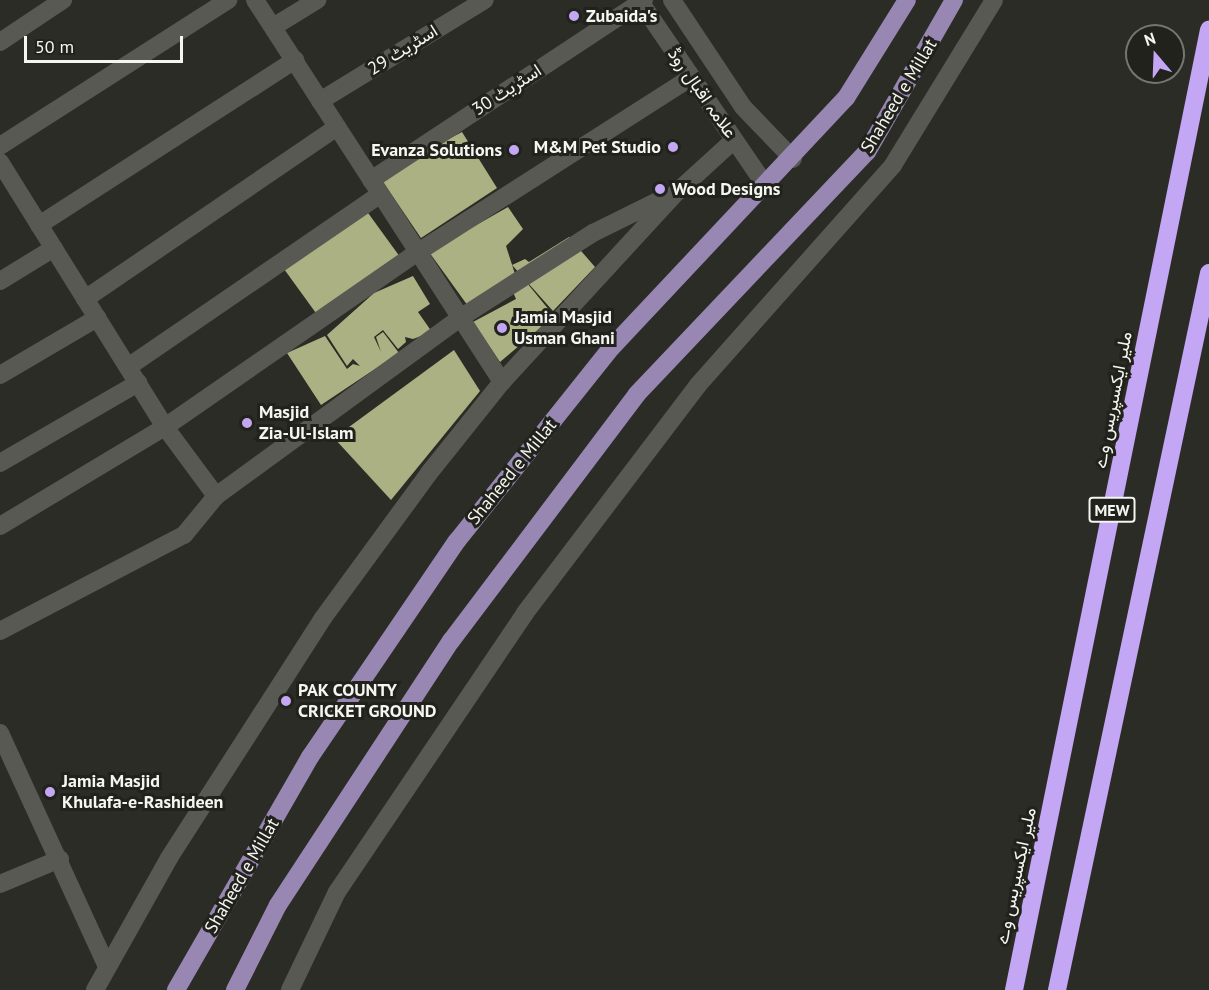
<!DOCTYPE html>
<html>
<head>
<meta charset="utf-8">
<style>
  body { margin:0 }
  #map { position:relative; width:1209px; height:990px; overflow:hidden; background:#2b2c25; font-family:"PT Sans",Vazirmatn,sans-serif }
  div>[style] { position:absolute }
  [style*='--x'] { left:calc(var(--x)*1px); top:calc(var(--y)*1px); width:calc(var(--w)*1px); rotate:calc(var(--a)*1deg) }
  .building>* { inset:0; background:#acb183; transform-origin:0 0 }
  .minor>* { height:18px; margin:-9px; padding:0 9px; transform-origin:9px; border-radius:9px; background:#585952 }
  .major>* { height:18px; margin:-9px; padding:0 9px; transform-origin:9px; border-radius:9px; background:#9887b3 }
  .highway>* { height:18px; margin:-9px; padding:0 9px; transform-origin:9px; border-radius:9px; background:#c3a6f4 }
  .dots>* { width:16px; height:16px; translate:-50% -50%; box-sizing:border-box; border:3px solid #22221c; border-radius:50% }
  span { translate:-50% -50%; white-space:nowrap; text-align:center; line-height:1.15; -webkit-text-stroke:6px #22221c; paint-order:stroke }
  .shield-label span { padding:2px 4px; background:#22221c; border:2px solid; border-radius:4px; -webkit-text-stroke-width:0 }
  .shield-label { font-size:16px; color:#f5f5f1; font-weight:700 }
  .poi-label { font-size:18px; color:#f5f5f1; font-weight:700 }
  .left { translate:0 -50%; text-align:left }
  .right { translate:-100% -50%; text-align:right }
  .street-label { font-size:18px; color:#f5f5f1 }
  .north { position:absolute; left:1125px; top:24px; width:60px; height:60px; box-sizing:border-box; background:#22221c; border:2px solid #767671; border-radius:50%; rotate:341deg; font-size:16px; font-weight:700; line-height:24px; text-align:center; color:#f5f5f1 }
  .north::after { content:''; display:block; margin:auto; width:21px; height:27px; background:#c3a7f2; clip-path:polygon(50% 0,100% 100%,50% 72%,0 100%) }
  .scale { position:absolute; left:24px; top:36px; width:159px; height:27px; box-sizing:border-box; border:3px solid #f5f5f1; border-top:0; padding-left:8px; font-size:18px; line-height:21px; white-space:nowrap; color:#f5f5f1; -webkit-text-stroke:4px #22221c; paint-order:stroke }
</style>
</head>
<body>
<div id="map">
  <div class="building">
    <div style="clip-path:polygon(462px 132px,497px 188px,421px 238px,383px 182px,399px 165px)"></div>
    <div style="left:363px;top:206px;width:66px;height:101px;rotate:54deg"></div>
    <div style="clip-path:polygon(508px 207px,523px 229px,506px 246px,515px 274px,468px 306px,429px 252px)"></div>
    <div style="clip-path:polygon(569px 237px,595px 267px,553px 311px,512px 265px,525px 259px,529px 262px)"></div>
    <div style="clip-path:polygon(413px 276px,430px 304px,418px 312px,432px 332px,413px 339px,405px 337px,406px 342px,398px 349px,383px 330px,374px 337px,381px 352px,376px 337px,383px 332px,399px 353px,321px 405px,287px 353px,325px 336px,347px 369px,353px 364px,360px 366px,353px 359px,347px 366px,327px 335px,374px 293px)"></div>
    <div style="clip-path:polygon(527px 283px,554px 316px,500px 362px,473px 322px,516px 299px,512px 290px)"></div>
    <div style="clip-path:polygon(454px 350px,480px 391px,391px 500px,334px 438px)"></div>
  </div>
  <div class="minor">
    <div style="--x:255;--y:0;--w:455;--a:57.1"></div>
    <div style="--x:639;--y:0;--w:225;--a:55.7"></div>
    <div style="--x:672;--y:0;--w:128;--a:56.4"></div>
    <div style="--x:743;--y:107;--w:72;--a:46.1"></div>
    <div style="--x:273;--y:27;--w:52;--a:-31.5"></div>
    <div style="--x:0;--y:42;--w:76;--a:-33.7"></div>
    <div style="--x:320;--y:101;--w:193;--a:-31.5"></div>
    <div style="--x:0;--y:146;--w:271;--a:-32.6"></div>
    <div style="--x:0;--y:162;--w:312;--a:58.1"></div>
    <div style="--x:165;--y:427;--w:86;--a:53.5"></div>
    <div style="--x:371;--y:180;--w:327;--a:-33.4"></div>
    <div style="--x:39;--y:225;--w:305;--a:-32.8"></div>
    <div style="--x:0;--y:281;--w:63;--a:-31.4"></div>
    <div style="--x:85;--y:299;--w:305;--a:-34.3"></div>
    <div style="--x:128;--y:367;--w:304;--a:-34.4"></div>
    <div style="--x:0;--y:375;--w:113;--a:-30.4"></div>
    <div style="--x:0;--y:463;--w:160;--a:-30.1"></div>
    <div style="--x:0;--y:526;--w:192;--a:-31"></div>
    <div style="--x:165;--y:427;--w:308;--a:-34.7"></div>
    <div style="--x:418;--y:252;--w:323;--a:-32.6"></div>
    <div style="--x:0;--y:631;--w:208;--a:-27.6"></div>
    <div style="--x:184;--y:535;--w:50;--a:-50.6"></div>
    <div style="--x:216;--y:496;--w:302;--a:-36.1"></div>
    <div style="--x:460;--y:318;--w:158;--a:-32.6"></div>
    <div style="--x:593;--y:233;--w:81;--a:-26.3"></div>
    <div style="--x:0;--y:733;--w:255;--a:65.4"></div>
    <div style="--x:0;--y:884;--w:65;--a:-22.6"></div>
    <div style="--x:95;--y:990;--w:151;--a:-60.7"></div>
    <div style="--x:169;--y:858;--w:285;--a:-57.3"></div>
    <div style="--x:323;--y:618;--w:180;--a:-53.8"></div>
    <div style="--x:429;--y:473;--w:117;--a:-51.3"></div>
    <div style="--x:502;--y:382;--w:258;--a:-47.4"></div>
    <div style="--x:677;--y:192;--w:77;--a:-42.4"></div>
    <div style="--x:290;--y:990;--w:109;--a:-64.4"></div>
    <div style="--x:337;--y:892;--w:336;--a:-56"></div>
    <div style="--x:525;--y:613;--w:286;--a:-52.8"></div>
    <div style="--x:698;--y:385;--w:294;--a:-48.4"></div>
    <div style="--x:893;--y:165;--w:193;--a:-58.5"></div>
  </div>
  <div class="major">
    <div style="--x:176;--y:990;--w:269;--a:-60.1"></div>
    <div style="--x:310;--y:757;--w:261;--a:-55.8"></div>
    <div style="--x:457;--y:541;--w:248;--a:-51.4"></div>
    <div style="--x:612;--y:347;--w:342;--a:-46.8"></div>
    <div style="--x:846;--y:98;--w:115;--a:-58.1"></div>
    <div style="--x:235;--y:990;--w:95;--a:-63.2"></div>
    <div style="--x:278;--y:905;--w:316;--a:-56.8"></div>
    <div style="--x:451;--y:641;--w:309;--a:-53"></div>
    <div style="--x:637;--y:394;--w:334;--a:-46.5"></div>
    <div style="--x:867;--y:152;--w:175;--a:-60.2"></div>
  </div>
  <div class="highway">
    <div style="--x:1014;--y:990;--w:980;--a:-78.52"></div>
    <div style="--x:1057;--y:990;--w:733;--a:-78.03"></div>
  </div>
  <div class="dots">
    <div style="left:574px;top:16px;background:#c3a7f2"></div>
    <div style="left:673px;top:147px;background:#c3a7f2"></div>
    <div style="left:514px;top:150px;background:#c3a7f2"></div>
    <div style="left:660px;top:189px;background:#c3a7f2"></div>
    <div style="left:502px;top:328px;background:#c3a7f2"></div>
    <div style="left:247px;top:423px;background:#c3a7f2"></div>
    <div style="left:286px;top:701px;background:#c3a7f2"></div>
    <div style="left:50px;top:792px;background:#c3a7f2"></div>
  </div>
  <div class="shield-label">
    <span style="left:1112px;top:510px">MEW</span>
  </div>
  <div class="poi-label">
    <span class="left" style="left:586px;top:16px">Zubaida's</span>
    <span class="right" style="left:661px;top:147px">M&amp;M Pet Studio</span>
    <span class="right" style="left:502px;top:150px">Evanza Solutions</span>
    <span class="left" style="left:672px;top:189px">Wood Designs</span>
    <span class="left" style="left:514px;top:328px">Jamia Masjid<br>Usman Ghani</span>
    <span class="left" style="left:259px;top:423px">Masjid<br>Zia-Ul-Islam</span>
    <span class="left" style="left:298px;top:701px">PAK COUNTY<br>CRICKET GROUND</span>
    <span class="left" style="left:62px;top:792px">Jamia Masjid<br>Khulafa-e-Rashideen</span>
  </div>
  <div class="street-label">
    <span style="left:403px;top:50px;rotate:-32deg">اسٹریٹ 29</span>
    <span style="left:507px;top:90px;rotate:-33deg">اسٹریٹ 30</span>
    <span style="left:702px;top:93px;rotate:55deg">علامہ اقبال روڈ</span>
    <span style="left:899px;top:96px;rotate:-59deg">Shaheed e Millat</span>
    <span style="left:1113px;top:400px;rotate:-79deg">ملیر ایکسپریس وے</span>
    <span style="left:512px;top:472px;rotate:-51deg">Shaheed e Millat</span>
    <span style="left:242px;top:876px;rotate:-60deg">Shaheed e Millat</span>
    <span style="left:1016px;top:876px;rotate:-78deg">ملیر ایکسپریس وے</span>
  </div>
  <div class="north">N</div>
  <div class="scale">50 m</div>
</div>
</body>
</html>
